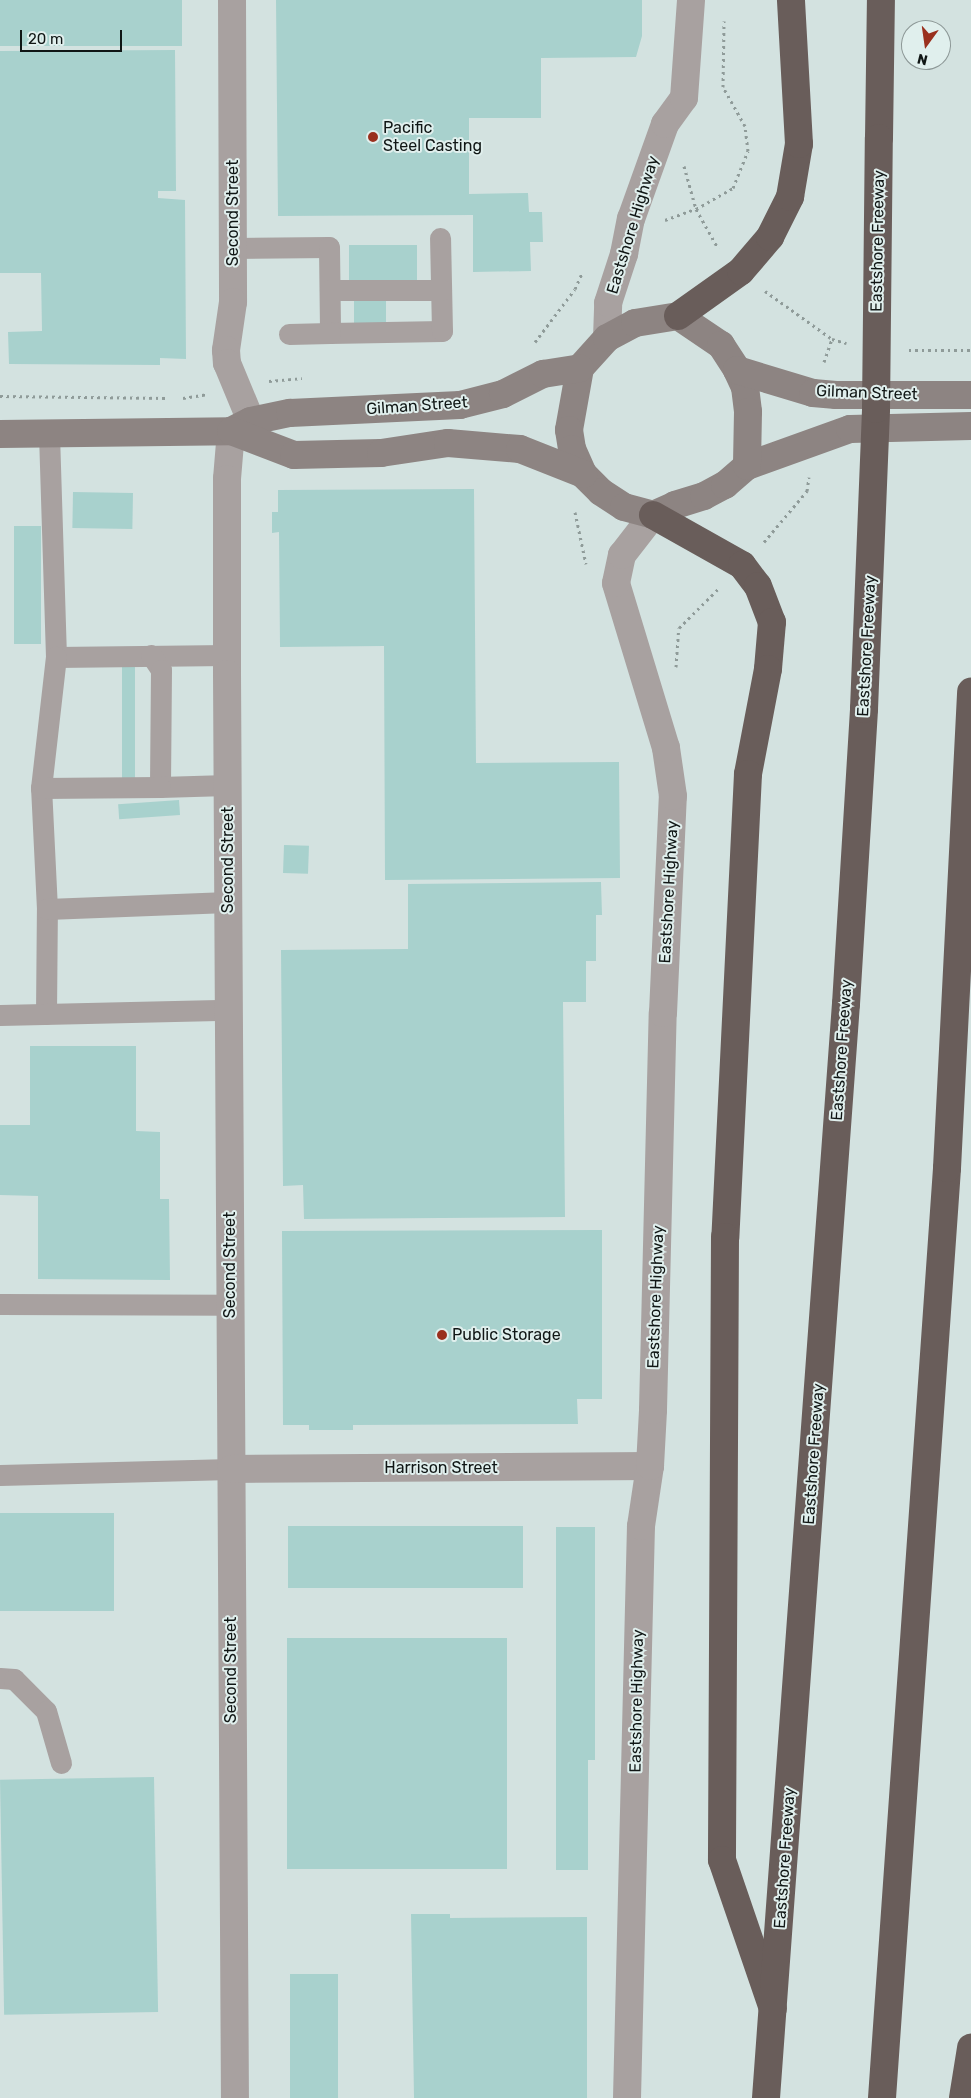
<!DOCTYPE html>
<html>
<head>
<meta charset="utf-8">
<style>
  body { margin:0 }
  #map { position:relative; width:971px; height:2098px; overflow:hidden; background:#d3e2e0; font-family:Rubik,sans-serif }
  div>[style] { position:absolute }
  [style*='--x'] { left:calc(var(--x)*1px); top:calc(var(--y)*1px); width:calc(var(--w)*1px); rotate:calc(var(--a)*1deg) }
  .building>* { inset:0; background:#a8d1cd; transform-origin:0 0 }
  .path>* { height:3px; margin-top:-1.5px; transform-origin:0; background:repeating-linear-gradient(90deg,#8f9b99 0 2.5px,transparent 0 6.5px) }
  .service>* { height:21px; margin:-10.5px; padding:0 10.5px; transform-origin:10.5px; border-radius:10.5px; background:#a8a1a0 }
  .minor>* { height:28px; margin:-14px; padding:0 14px; transform-origin:14px; border-radius:14px; background:#a8a1a0 }
  .tertiary>* { height:28px; margin:-14px; padding:0 14px; transform-origin:14px; border-radius:14px; background:#a8a1a0 }
  .secondary>* { height:28px; margin:-14px; padding:0 14px; transform-origin:14px; border-radius:14px; background:#8d8482 }
  .motorway>* { height:28px; margin:-14px; padding:0 14px; transform-origin:14px; border-radius:14px; background:#695d5a }
  .motorway-bridge>* { height:28px; margin:-14px; padding:0 14px; transform-origin:14px; border-radius:14px; background:#695d5a }
  .dots>* { width:14px; height:14px; translate:-50% -50%; box-sizing:border-box; border:2px solid #e0efed; border-radius:50% }
  span { translate:-50% -50%; white-space:nowrap; text-align:center; line-height:1.15; -webkit-text-stroke:4px #e0efed; paint-order:stroke }
  .poi-label { font-size:16px; color:#101615 }
  .left { translate:0 -50%; text-align:left }
  .street-label { font-size:16px; color:#101615 }
  .north { position:absolute; left:901px; top:20px; width:50px; height:50px; box-sizing:border-box; background:#e0efed; border:1px solid #8d9897; border-radius:50%; rotate:194deg; font-size:14px; font-weight:700; line-height:20px; text-align:center; color:#101615 }
  .north::after { content:''; display:block; margin:auto; width:18px; height:22px; background:#9a301e; clip-path:polygon(50% 0,100% 100%,50% 72%,0 100%) }
  .scale { position:absolute; left:20px; top:30px; width:102px; height:22px; box-sizing:border-box; border:2px solid #101615; border-top:0; padding-left:6px; font-size:15px; line-height:18px; white-space:nowrap; color:#101615; -webkit-text-stroke:4px #e0efed; paint-order:stroke }
</style>
</head>
<body>
<div id="map">
  <div class="building">
    <div style="left:0;top:0;width:182px;height:46px"></div>
    <div style="clip-path:polygon(276px 0,642px 0,642px 36px,636px 57px,541px 58px,541px 118px,469px 118px,469px 194px,528px 193px,529px 212px,542px 212px,543px 242px,530px 242px,531px 271px,473px 272px,473px 215px,278px 216px)"></div>
    <div style="clip-path:polygon(175px 50px,176px 191px,158px 191px,158px 198px,185px 200px,186px 359px,160px 358px,160px 365px,9px 364px,8px 332px,42px 331px,41px 273px,0 273px,0 51px)"></div>
    <div style="left:349px;top:245px;width:68px;height:39px"></div>
    <div style="left:354px;top:296px;width:32px;height:31px"></div>
    <div style="clip-path:polygon(474px 489px,476px 763px,619px 762px,620px 878px,385px 880px,384px 646px,280px 647px,279px 532px,272px 533px,272px 512px,278px 512px,278px 490px)"></div>
    <div style="left:73px;top:492px;width:60px;height:36px;rotate:1deg"></div>
    <div style="left:14px;top:526px;width:27px;height:118px"></div>
    <div style="left:122px;top:663px;width:13px;height:115px"></div>
    <div style="left:179px;top:800px;width:15px;height:61px;rotate:86deg"></div>
    <div style="left:284px;top:845px;width:25px;height:28px;rotate:2deg"></div>
    <div style="clip-path:polygon(601px 882px,602px 915px,596px 915px,596px 961px,586px 961px,586px 1002px,563px 1002px,565px 1217px,304px 1219px,303px 1185px,283px 1186px,281px 950px,408px 949px,408px 884px)"></div>
    <div style="clip-path:polygon(30px 1046px,136px 1046px,136px 1131px,160px 1132px,160px 1199px,169px 1199px,170px 1280px,38px 1279px,38px 1196px,0 1195px,0 1125px,30px 1125px)"></div>
    <div style="clip-path:polygon(602px 1230px,602px 1399px,577px 1399px,578px 1424px,353px 1425px,353px 1430px,309px 1430px,309px 1425px,283px 1425px,282px 1231px)"></div>
    <div style="left:0;top:1513px;width:114px;height:98px"></div>
    <div style="left:523px;top:1526px;width:62px;height:235px;rotate:90deg"></div>
    <div style="clip-path:polygon(556px 1527px,595px 1527px,595px 1760px,588px 1760px,588px 1870px,556px 1870px)"></div>
    <div style="left:507px;top:1638px;width:231px;height:220px;rotate:90deg"></div>
    <div style="left:154px;top:1777px;width:235px;height:154px;rotate:89deg"></div>
    <div style="clip-path:polygon(411px 1914px,450px 1914px,450px 1918px,587px 1917px,587px 2098px,414px 2098px)"></div>
    <div style="left:338px;top:1974px;width:124px;height:48px;rotate:90deg"></div>
  </div>
  <div class="path">
    <div style="--x:684;--y:166;--w:45;--a:74.4"></div>
    <div style="--x:696;--y:209;--w:43;--a:-29.6"></div>
    <div style="--x:733;--y:188;--w:40;--a:-68"></div>
    <div style="--x:748;--y:151;--w:25;--a:-97"></div>
    <div style="--x:745;--y:126;--w:45;--a:-119.4"></div>
    <div style="--x:723;--y:87;--w:66;--a:-89.1"></div>
    <div style="--x:665;--y:220;--w:33;--a:-20"></div>
    <div style="--x:696;--y:209;--w:45;--a:60.6"></div>
    <div style="--x:765;--y:291;--w:82;--a:35.6"></div>
    <div style="--x:832;--y:339;--w:15;--a:16"></div>
    <div style="--x:535;--y:342;--w:66;--a:-53"></div>
    <div style="--x:575;--y:289;--w:17;--a:-66"></div>
    <div style="--x:909;--y:350;--w:62;--a:0"></div>
    <div style="--x:824;--y:362;--w:24;--a:-71"></div>
    <div style="--x:269;--y:381;--w:33;--a:-5"></div>
    <div style="--x:0;--y:396;--w:167;--a:0.7"></div>
    <div style="--x:183;--y:398;--w:24;--a:-9"></div>
    <div style="--x:575;--y:512;--w:53;--a:78.1"></div>
    <div style="--x:764;--y:542;--w:67;--a:-49.9"></div>
    <div style="--x:807;--y:491;--w:14;--a:-82"></div>
    <div style="--x:676;--y:667;--w:39;--a:-86"></div>
    <div style="--x:679;--y:628;--w:57;--a:-45"></div>
  </div>
  <div class="service">
    <div style="--x:233;--y:248;--w:96;--a:-0.6"></div>
    <div style="--x:329;--y:247;--w:86;--a:89.3"></div>
    <div style="--x:330;--y:333;--w:112;--a:-1"></div>
    <div style="--x:442;--y:331;--w:93;--a:-91.2"></div>
    <div style="--x:330;--y:290;--w:111;--a:0"></div>
    <div style="--x:289;--y:334;--w:41;--a:-1.4"></div>
    <div style="--x:49;--y:434;--w:223;--a:88.2"></div>
    <div style="--x:56;--y:657;--w:171;--a:-0.7"></div>
    <div style="--x:151;--y:655;--w:18;--a:56"></div>
    <div style="--x:161;--y:670;--w:117;--a:90.5"></div>
    <div style="--x:160;--y:787;--w:67;--a:-1.7"></div>
    <div style="--x:41;--y:788;--w:132;--a:-83.5"></div>
    <div style="--x:47;--y:909;--w:121;--a:-92.8"></div>
    <div style="--x:41;--y:788;--w:119;--a:-0.5"></div>
    <div style="--x:46;--y:1014;--w:105;--a:-89.5"></div>
    <div style="--x:47;--y:909;--w:181;--a:-2.2"></div>
    <div style="--x:0;--y:1015;--w:229;--a:-1.3"></div>
    <div style="--x:0;--y:1304;--w:230;--a:0.2"></div>
    <div style="--x:0;--y:1475;--w:231;--a:-1.5"></div>
    <div style="--x:0;--y:1678;--w:14;--a:4"></div>
    <div style="--x:14;--y:1679;--w:45;--a:45"></div>
    <div style="--x:46;--y:1711;--w:54;--a:73.9"></div>
  </div>
  <div class="minor">
    <div style="--x:232;--y:0;--w:302;--a:89.8"></div>
    <div style="--x:233;--y:302;--w:49;--a:98.3"></div>
    <div style="--x:226;--y:350;--w:13;--a:86"></div>
    <div style="--x:227;--y:363;--w:63;--a:67.5"></div>
    <div style="--x:231;--y:431;--w:48;--a:94.8"></div>
    <div style="--x:227;--y:479;--w:195;--a:90"></div>
    <div style="--x:227;--y:674;--w:1424;--a:89.68"></div>
    <div style="--x:231;--y:1469;--w:419;--a:-0.4"></div>
  </div>
  <div class="tertiary">
    <div style="--x:607;--y:338;--w:35;--a:-88"></div>
    <div style="--x:608;--y:303;--w:52;--a:-71.9"></div>
    <div style="--x:624;--y:254;--w:36;--a:-79"></div>
    <div style="--x:631;--y:219;--w:101;--a:-70.3"></div>
    <div style="--x:665;--y:124;--w:32;--a:-54"></div>
    <div style="--x:684;--y:98;--w:98;--a:-85.9"></div>
    <div style="--x:627;--y:2098;--w:572;--a:-88.6"></div>
    <div style="--x:641;--y:1526;--w:61;--a:-81.5"></div>
    <div style="--x:650;--y:1466;--w:56;--a:-86.9"></div>
    <div style="--x:653;--y:1410;--w:397;--a:-88.6"></div>
    <div style="--x:663;--y:1013;--w:217;--a:-87.4"></div>
    <div style="--x:673;--y:796;--w:49;--a:-98.3"></div>
    <div style="--x:666;--y:748;--w:172;--a:-106.9"></div>
    <div style="--x:616;--y:583;--w:29;--a:-78"></div>
    <div style="--x:622;--y:555;--w:51;--a:-52.2"></div>
  </div>
  <div class="secondary">
    <div style="--x:580;--y:368;--w:63;--a:100.1"></div>
    <div style="--x:569;--y:430;--w:19;--a:81"></div>
    <div style="--x:572;--y:449;--w:27;--a:66"></div>
    <div style="--x:583;--y:474;--w:25;--a:45"></div>
    <div style="--x:601;--y:492;--w:27;--a:33"></div>
    <div style="--x:624;--y:507;--w:30;--a:15"></div>
    <div style="--x:653;--y:515;--w:24;--a:-24"></div>
    <div style="--x:675;--y:505;--w:30;--a:-17"></div>
    <div style="--x:704;--y:496;--w:24;--a:-28"></div>
    <div style="--x:725;--y:485;--w:29;--a:-41"></div>
    <div style="--x:747;--y:466;--w:109;--a:-19.8"></div>
    <div style="--x:850;--y:429;--w:121;--a:-1.4"></div>
    <div style="--x:580;--y:368;--w:40;--a:-48"></div>
    <div style="--x:607;--y:338;--w:32;--a:-28"></div>
    <div style="--x:635;--y:323;--w:44;--a:-9.2"></div>
    <div style="--x:678;--y:316;--w:52;--a:34"></div>
    <div style="--x:721;--y:345;--w:30;--a:57"></div>
    <div style="--x:737;--y:370;--w:19;--a:65"></div>
    <div style="--x:745;--y:387;--w:25;--a:83"></div>
    <div style="--x:748;--y:412;--w:54;--a:91.1"></div>
    <div style="--x:737;--y:370;--w:79;--a:16.8"></div>
    <div style="--x:813;--y:393;--w:23;--a:5"></div>
    <div style="--x:836;--y:395;--w:135;--a:0"></div>
    <div style="--x:231;--y:431;--w:22;--a:-27"></div>
    <div style="--x:251;--y:421;--w:40;--a:-12"></div>
    <div style="--x:290;--y:413;--w:170;--a:-2.7"></div>
    <div style="--x:460;--y:405;--w:44;--a:-14.3"></div>
    <div style="--x:503;--y:394;--w:45;--a:-26.6"></div>
    <div style="--x:543;--y:374;--w:37;--a:-9"></div>
    <div style="--x:0;--y:434;--w:231;--a:-0.7"></div>
    <div style="--x:231;--y:431;--w:67;--a:20.9"></div>
    <div style="--x:294;--y:455;--w:87;--a:-1.3"></div>
    <div style="--x:381;--y:453;--w:68;--a:-8.5"></div>
    <div style="--x:448;--y:443;--w:72;--a:4.8"></div>
    <div style="--x:520;--y:449;--w:68;--a:21.6"></div>
  </div>
  <div class="motorway">
    <div style="--x:879;--y:138;--w:138;--a:-89.2"></div>
    <div style="--x:678;--y:316;--w:77;--a:-35.5"></div>
    <div style="--x:741;--y:271;--w:45;--a:-49.5"></div>
    <div style="--x:770;--y:237;--w:45;--a:-63.4"></div>
    <div style="--x:790;--y:197;--w:54;--a:-80.4"></div>
    <div style="--x:799;--y:144;--w:144;--a:-93.2"></div>
    <div style="--x:653;--y:515;--w:102;--a:29.3"></div>
    <div style="--x:742;--y:565;--w:26;--a:53"></div>
    <div style="--x:758;--y:586;--w:39;--a:69"></div>
    <div style="--x:772;--y:622;--w:47;--a:94.9"></div>
    <div style="--x:768;--y:669;--w:107;--a:100.8"></div>
    <div style="--x:748;--y:774;--w:464;--a:92.8"></div>
    <div style="--x:725;--y:1237;--w:623;--a:90.28"></div>
    <div style="--x:722;--y:1860;--w:157;--a:71.1"></div>
    <div style="--x:766;--y:2098;--w:1097;--a:-85.82"></div>
    <div style="--x:846;--y:1004;--w:296;--a:-86.5"></div>
    <div style="--x:882;--y:2098;--w:932;--a:-86"></div>
    <div style="--x:947;--y:1168;--w:477;--a:-87.1"></div>
    <div style="--x:963;--y:2098;--w:51;--a:-80.9"></div>
  </div>
  <div class="motorway-bridge">
    <div style="--x:864;--y:709;--w:300;--a:-87.7"></div>
    <div style="--x:876;--y:409;--w:271;--a:-89.4"></div>
  </div>
  <div class="dots">
    <div style="left:373px;top:137px;background:#9a301e"></div>
    <div style="left:442px;top:1335px;background:#9a301e"></div>
  </div>
  <div class="poi-label">
    <span class="left" style="left:383px;top:137px">Pacific<br>Steel Casting</span>
    <span class="left" style="left:452px;top:1335px">Public Storage</span>
  </div>
  <div class="street-label">
    <span style="left:233px;top:213px;rotate:-90deg">Second Street</span>
    <span style="left:633px;top:225px;rotate:-73deg">Eastshore Highway</span>
    <span style="left:878px;top:241px;rotate:-89deg">Eastshore Freeway</span>
    <span style="left:867px;top:393px;rotate:2deg">Gilman Street</span>
    <span style="left:417px;top:406px;rotate:-4deg">Gilman Street</span>
    <span style="left:867px;top:646px;rotate:-87deg">Eastshore Freeway</span>
    <span style="left:228px;top:860px;rotate:-90deg">Second Street</span>
    <span style="left:669px;top:892px;rotate:-87deg">Eastshore Highway</span>
    <span style="left:842px;top:1050px;rotate:-86deg">Eastshore Freeway</span>
    <span style="left:230px;top:1265px;rotate:-90deg">Second Street</span>
    <span style="left:656px;top:1297px;rotate:-88deg">Eastshore Highway</span>
    <span style="left:814px;top:1454px;rotate:-86deg">Eastshore Freeway</span>
    <span style="left:441px;top:1468px">Harrison Street</span>
    <span style="left:231px;top:1670px;rotate:-90deg">Second Street</span>
    <span style="left:637px;top:1701px;rotate:-89deg">Eastshore Highway</span>
    <span style="left:785px;top:1858px;rotate:-86deg">Eastshore Freeway</span>
  </div>
  <div class="north">N</div>
  <div class="scale">20 m</div>
</div>
</body>
</html>
